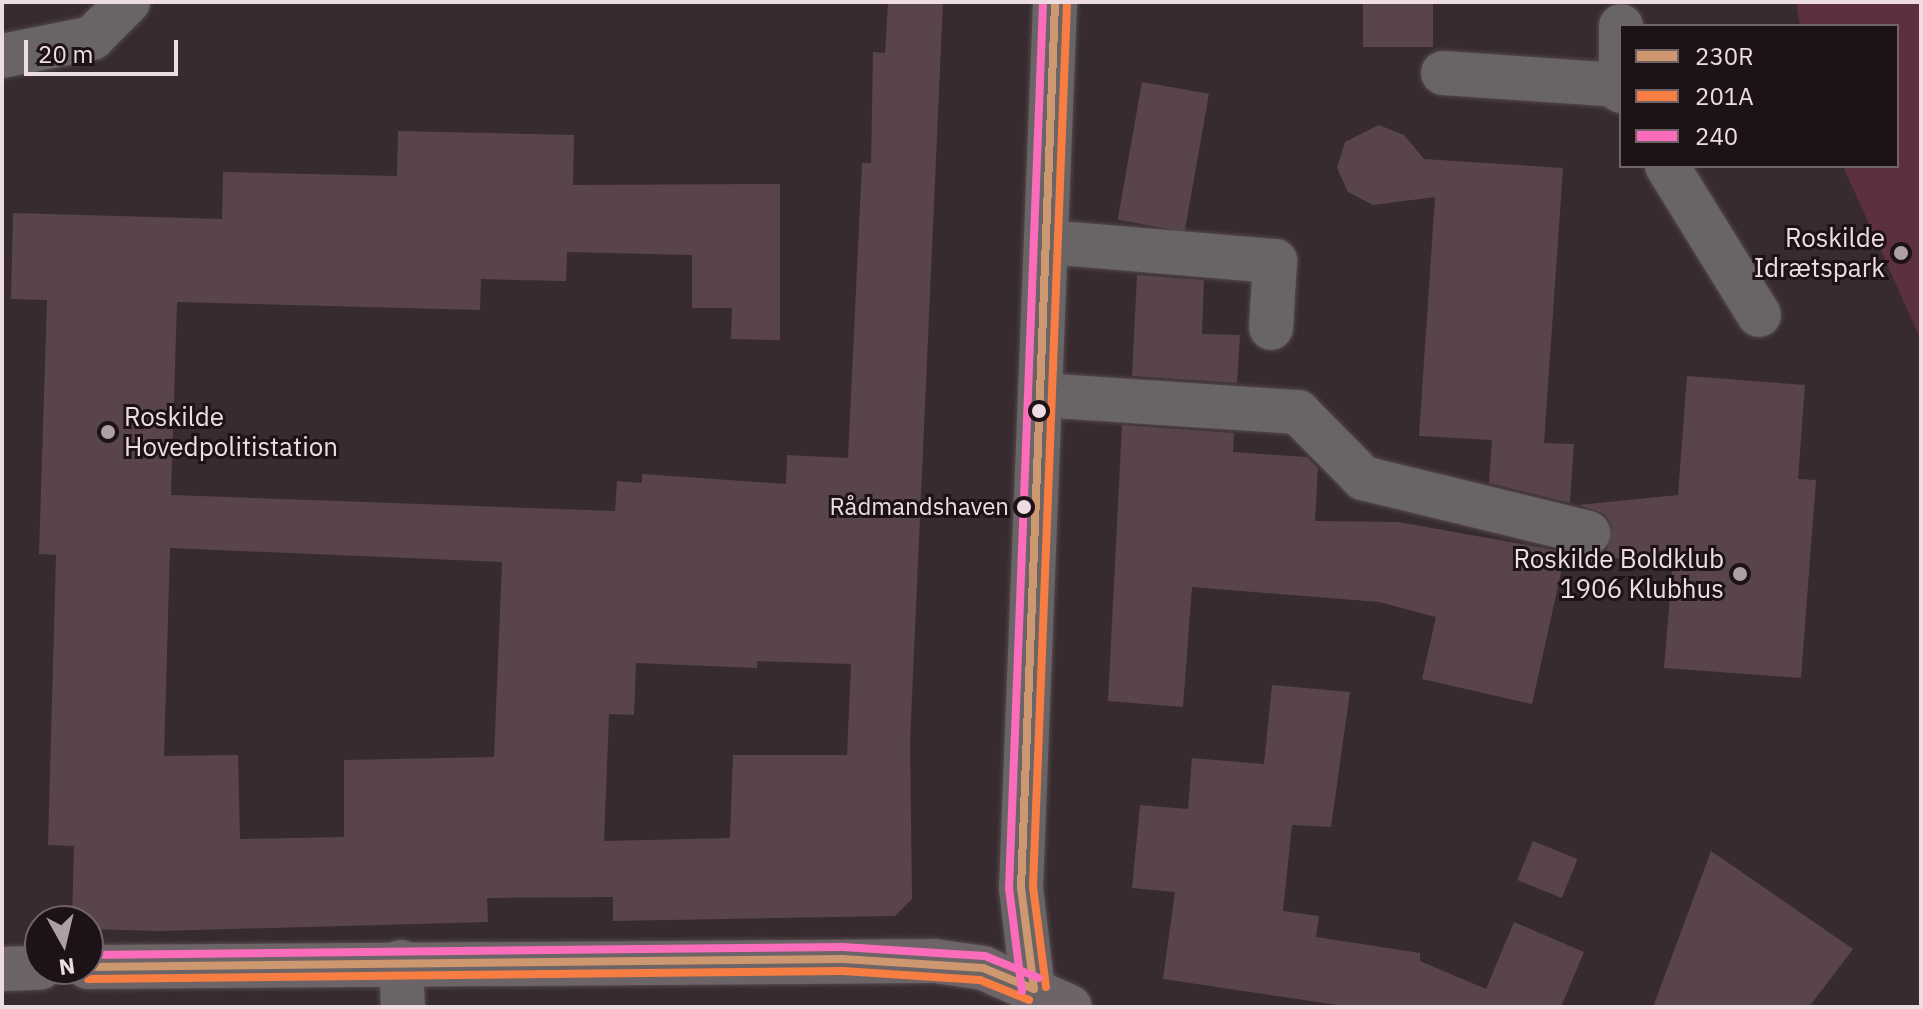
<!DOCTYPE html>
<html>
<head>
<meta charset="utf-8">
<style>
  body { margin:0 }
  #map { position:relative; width:1923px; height:1009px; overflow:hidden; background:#372b2f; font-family:"IBM Plex Sans",sans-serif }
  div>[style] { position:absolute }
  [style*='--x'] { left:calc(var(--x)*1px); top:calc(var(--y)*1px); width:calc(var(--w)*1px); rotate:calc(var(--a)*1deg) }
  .green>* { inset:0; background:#5c3040 }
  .building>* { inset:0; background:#59444d; transform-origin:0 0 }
  .roads { filter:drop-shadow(0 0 2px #53484c) drop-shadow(0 0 2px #53484c) }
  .minor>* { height:44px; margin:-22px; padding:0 22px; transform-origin:22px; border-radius:22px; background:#696465 }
  .major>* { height:44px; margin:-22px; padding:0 22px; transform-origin:22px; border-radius:22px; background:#6c6466 }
  .bus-1>* { height:8px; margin:-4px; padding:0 4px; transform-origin:4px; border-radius:4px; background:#cd976f }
  .bus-2>* { height:8px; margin:-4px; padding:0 4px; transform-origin:4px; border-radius:4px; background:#f77d43 }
  .bus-3>* { height:8px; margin:-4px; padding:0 4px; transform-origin:4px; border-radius:4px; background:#fb6dba }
  .dots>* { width:22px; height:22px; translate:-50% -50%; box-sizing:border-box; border:4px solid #1d1316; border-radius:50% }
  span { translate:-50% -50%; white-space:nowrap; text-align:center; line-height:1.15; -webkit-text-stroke:6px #1d1316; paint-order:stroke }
  .bus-label { font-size:24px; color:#eddde2 }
  .right { translate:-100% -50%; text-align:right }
  .poi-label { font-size:26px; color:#eddde2 }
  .left { translate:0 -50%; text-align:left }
  .frame { position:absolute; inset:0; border:4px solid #eddde2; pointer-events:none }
  .legend { position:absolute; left:1619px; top:24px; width:280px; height:144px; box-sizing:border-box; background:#1d1316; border:2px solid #706468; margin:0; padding:10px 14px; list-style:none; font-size:24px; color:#eddde2 }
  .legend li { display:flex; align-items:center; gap:16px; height:40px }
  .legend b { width:40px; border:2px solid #706468 }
  .north { position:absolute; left:24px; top:905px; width:80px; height:80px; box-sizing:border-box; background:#1d1316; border:2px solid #706468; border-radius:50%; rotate:172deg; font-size:22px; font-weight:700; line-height:32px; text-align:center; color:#eddde2 }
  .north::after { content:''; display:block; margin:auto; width:28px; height:36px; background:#ad9fa3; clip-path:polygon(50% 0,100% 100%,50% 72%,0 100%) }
  .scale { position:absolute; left:24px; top:40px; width:154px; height:36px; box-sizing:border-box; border:4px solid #eddde2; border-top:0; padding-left:10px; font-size:24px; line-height:28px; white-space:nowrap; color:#eddde2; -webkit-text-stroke:6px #1d1316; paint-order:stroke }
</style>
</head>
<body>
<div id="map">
  <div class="green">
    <div style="clip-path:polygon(1796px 2px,1921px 2px,1921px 340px,1843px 166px,1897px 166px,1897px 26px,1800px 26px)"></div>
  </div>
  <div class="building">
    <div style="clip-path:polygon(evenodd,888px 2px,943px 2px,910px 741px,912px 899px,895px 916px,613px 921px,613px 897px,487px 898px,488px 922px,159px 931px,88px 929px,88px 921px,72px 921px,74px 846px,48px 845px,56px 555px,39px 554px,47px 300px,11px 299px,13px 213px,222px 219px,223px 172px,397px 176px,398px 131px,574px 135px,573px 185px,780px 184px,780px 340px,731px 339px,732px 308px,692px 308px,692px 255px,567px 252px,566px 281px,481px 279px,480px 310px,177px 302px,171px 495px,615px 511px,617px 481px,642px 483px,642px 474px,786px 484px,787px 455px,848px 458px,862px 163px,871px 163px,873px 52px,885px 53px,888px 2px,170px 548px,502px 562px,494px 757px,344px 760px,344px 837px,240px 839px,238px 755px,164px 756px,170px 548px,888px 2px,757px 661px,851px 664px,847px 755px,733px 755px,730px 838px,604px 841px,609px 714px,634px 715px,636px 663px,757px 668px,757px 661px)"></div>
    <div style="left:1363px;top:2px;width:70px;height:45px"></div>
    <div style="left:1142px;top:82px;width:68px;height:140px;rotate:10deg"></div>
    <div style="clip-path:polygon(1379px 125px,1404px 135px,1424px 159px,1563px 168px,1544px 443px,1574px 444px,1570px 503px,1489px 483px,1492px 440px,1419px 436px,1435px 197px,1373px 205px,1348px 192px,1337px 168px,1345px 142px)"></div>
    <div style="clip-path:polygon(1137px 275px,1204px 280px,1202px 334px,1240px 335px,1237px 383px,1132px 376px)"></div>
    <div style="clip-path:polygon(1687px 376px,1805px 385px,1798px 479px,1816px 480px,1801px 678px,1664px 668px,1674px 548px,1562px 568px,1532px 704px,1422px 679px,1436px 617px,1379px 602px,1192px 587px,1183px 707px,1108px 701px,1122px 425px,1234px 433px,1233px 452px,1307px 457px,1318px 468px,1315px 521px,1398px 522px,1594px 557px,1607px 550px,1612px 527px,1605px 514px,1579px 505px,1678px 495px)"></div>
    <div style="clip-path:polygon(1272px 685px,1350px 692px,1331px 827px,1292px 825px,1283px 911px,1319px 916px,1316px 937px,1420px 953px,1420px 961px,1486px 989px,1514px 922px,1584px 952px,1561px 1007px,1351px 1007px,1163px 979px,1175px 892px,1132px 888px,1140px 805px,1188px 809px,1192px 758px,1264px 764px)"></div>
    <div style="left:1533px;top:841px;width:48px;height:42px;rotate:22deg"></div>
    <div style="clip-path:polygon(1711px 851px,1853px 949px,1809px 1007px,1653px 1007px)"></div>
  </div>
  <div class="roads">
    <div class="minor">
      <div style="--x:1621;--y:26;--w:65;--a:90"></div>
      <div style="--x:2;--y:56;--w:92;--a:-11.3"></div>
      <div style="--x:92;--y:38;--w:51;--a:-45"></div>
      <div style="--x:1443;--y:73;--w:174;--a:3.9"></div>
      <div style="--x:1667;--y:166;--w:175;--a:58.3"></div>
      <div style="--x:1047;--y:242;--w:229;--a:4.8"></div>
      <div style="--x:1275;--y:261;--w:67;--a:93.4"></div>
      <div style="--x:1040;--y:395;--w:259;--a:3.8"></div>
      <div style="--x:1298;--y:412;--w:93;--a:45.4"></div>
      <div style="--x:1363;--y:478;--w:232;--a:13.7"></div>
      <div style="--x:401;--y:962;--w:45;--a:87.5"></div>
      <div style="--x:1035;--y:1007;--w:120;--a:-96.7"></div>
      <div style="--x:1021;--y:888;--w:887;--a:-87.8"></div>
    </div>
    <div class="major">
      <div style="--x:88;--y:967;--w:847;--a:-0.41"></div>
      <div style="--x:935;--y:961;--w:49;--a:8.3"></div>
      <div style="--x:983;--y:968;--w:95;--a:24.1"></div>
      <div style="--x:2;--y:969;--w:38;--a:-2"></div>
    </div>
  </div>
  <div class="bus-1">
    <div style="--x:88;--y:967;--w:755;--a:-0.61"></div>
    <div style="--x:843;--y:959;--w:140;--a:3.7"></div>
    <div style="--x:983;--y:968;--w:55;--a:22.4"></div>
    <div style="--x:1034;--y:989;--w:102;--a:-97.3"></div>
    <div style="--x:1021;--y:888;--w:887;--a:-87.8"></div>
  </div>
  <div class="bus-2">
    <div style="--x:88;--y:979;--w:755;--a:-0.61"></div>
    <div style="--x:843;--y:971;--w:137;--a:3.8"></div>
    <div style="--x:980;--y:980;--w:53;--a:22.2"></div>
    <div style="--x:1046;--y:987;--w:101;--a:-97.4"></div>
    <div style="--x:1033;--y:887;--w:886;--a:-87.8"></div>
  </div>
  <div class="bus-3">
    <div style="--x:88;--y:955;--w:755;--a:-0.61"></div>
    <div style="--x:843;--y:947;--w:142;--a:3.6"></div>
    <div style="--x:985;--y:956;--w:58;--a:22.2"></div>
    <div style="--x:1022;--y:991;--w:104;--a:-97.2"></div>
    <div style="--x:1009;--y:888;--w:887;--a:-87.8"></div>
  </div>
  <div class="dots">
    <div style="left:1901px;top:253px;background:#ad9fa3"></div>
    <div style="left:1039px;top:411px;background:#eddde2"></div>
    <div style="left:108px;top:432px;background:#ad9fa3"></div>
    <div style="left:1024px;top:507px;background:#eddde2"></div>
    <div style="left:1740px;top:574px;background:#ad9fa3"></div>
  </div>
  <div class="bus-label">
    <span class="right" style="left:1009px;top:507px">Rådmandshaven</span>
  </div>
  <div class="poi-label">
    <span class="right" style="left:1885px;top:253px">Roskilde<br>Idrætspark</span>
    <span class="left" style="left:124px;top:432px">Roskilde<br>Hovedpolitistation</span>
    <span class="right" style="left:1724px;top:574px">Roskilde Boldklub<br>1906 Klubhus</span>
  </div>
  <div class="frame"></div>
  <ul class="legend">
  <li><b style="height:10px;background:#cd976f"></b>230R</li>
  <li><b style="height:10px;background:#f77d43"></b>201A</li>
  <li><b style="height:10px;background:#fb6dba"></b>240</li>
  </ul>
  <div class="north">N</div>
  <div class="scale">20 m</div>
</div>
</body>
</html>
